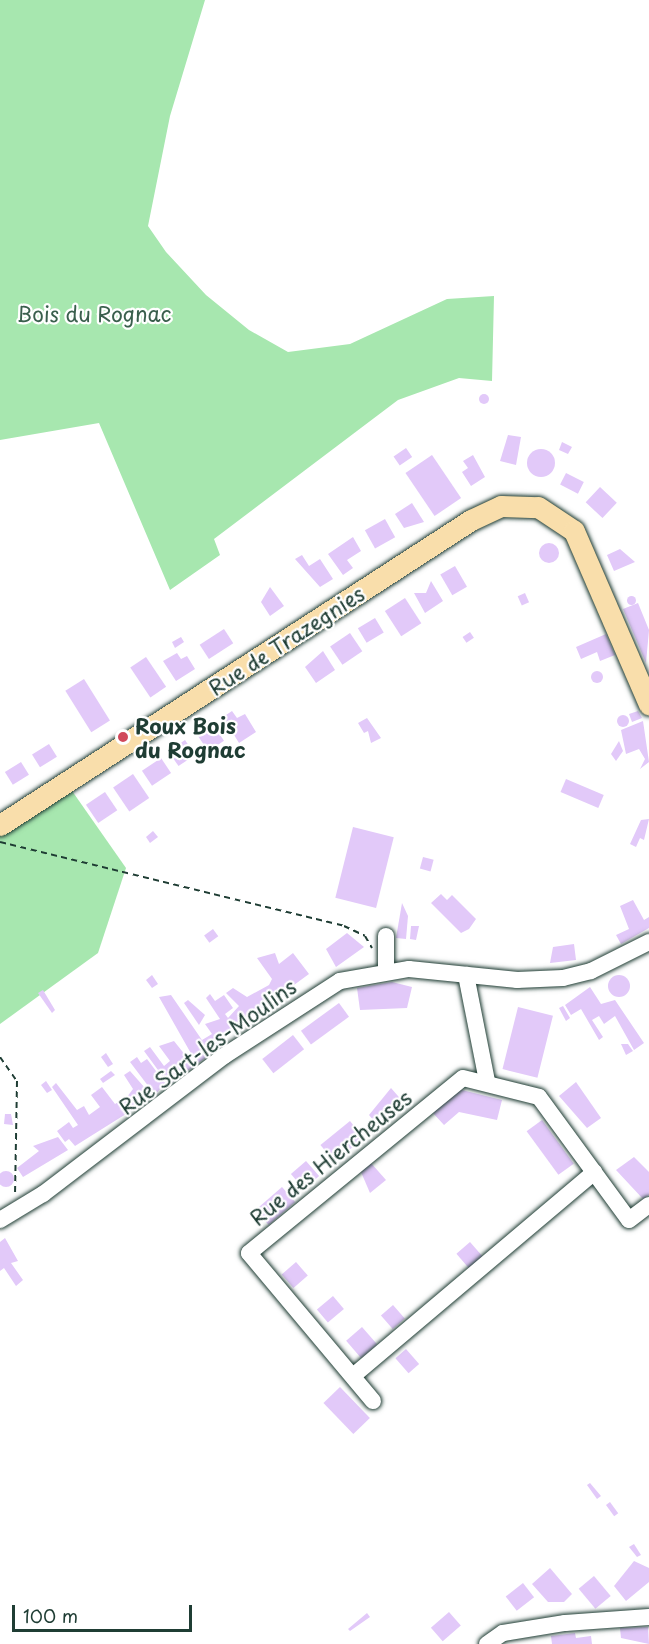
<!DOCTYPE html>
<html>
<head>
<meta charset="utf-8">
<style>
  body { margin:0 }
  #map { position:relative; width:649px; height:1644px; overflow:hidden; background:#fff; font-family:"Playpen Sans",sans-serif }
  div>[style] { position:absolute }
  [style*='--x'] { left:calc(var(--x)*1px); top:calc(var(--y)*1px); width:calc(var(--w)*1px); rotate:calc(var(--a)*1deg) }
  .green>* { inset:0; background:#a7e7af }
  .building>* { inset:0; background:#e2c9f9; transform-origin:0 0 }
  .round { border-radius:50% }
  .path>* { height:2px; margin-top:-1px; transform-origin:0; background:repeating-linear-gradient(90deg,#1f3d34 0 6px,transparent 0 10.5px) }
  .roads { filter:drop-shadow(0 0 2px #1f3d34) drop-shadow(0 0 2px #1f3d34) }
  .minor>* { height:16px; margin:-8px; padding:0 8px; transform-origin:8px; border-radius:8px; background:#fff }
  .major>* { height:21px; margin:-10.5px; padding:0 10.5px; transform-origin:10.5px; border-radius:10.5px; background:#f9deab }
  .dots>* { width:16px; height:16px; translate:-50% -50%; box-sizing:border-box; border:3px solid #fff; border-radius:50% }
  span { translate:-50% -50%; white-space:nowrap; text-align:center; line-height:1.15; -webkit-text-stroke:4.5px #fff; paint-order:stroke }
  .park-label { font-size:21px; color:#3a5f4d }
  .street-label { font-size:21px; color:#1f3d34 }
  .poi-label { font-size:21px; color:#1f3d34; font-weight:700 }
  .left { translate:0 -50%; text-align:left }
  .scale { position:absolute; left:12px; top:1605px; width:180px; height:27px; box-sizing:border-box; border:3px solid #1f3d34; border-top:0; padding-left:8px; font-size:18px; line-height:21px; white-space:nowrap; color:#1f3d34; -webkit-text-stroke:4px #fff; paint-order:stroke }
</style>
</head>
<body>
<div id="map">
  <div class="green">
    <div style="clip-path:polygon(0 0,205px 0,170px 116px,148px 226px,166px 252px,206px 295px,249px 330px,288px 352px,350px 344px,447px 299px,494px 296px,492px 381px,459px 378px,398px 400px,214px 539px,220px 555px,170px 590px,99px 423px,0 440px)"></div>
    <div style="clip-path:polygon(70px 788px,126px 868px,98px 953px,0 1024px,0 834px)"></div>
  </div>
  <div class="building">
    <div class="round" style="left:479px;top:394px;width:10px;height:10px"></div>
    <div style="clip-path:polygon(508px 435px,521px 437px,516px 465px,500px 461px)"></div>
    <div style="clip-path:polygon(562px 442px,572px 447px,568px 454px,559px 450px)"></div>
    <div style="left:406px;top:448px;width:11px;height:15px;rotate:56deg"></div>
    <div class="round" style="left:527px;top:449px;width:28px;height:28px"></div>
    <div style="left:432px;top:455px;width:52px;height:32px;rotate:56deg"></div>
    <div style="clip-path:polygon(473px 455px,485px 477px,471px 486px,462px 472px,468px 468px,463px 461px)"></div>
    <div style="left:566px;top:473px;width:20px;height:13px;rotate:27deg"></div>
    <div style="left:600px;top:487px;width:23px;height:21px;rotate:43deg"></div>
    <div style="clip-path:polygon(412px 503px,424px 522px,404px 528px,395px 514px)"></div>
    <div style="left:385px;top:519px;width:21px;height:23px;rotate:61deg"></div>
    <div style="clip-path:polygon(353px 537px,361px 551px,347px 560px,353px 568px,343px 575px,328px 554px)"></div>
    <div class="round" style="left:539px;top:543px;width:20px;height:20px"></div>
    <div style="clip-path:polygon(620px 549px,635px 562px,614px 571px,607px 555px)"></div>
    <div style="clip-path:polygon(302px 555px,309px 566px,320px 559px,333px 579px,320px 587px,295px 559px)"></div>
    <div style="left:455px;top:566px;width:24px;height:17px;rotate:60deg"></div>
    <div style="clip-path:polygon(431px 581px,443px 601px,425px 613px,414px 593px,426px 593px)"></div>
    <div style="clip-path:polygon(270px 587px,284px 606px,270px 616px,261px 602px)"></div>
    <div style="left:525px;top:593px;width:10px;height:8px;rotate:66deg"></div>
    <div class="round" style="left:626.5px;top:595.5px;width:9px;height:9px"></div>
    <div style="left:405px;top:598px;width:30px;height:24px;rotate:57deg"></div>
    <div style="clip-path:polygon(638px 603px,649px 630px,646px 663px,623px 609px)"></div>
    <div style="left:375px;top:618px;width:17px;height:20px;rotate:59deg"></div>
    <div style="left:224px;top:629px;width:17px;height:29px;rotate:57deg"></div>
    <div style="left:470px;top:632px;width:7px;height:9px;rotate:56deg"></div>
    <div style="left:350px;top:633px;width:22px;height:24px;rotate:56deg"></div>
    <div style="clip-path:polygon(606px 634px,615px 655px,600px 661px,597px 652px,581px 659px,576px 647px)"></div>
    <div style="clip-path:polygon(181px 637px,184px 642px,175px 648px,172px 642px)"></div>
    <div style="clip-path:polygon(323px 651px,335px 670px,316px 683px,305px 667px)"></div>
    <div style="clip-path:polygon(177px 653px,181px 659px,187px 656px,195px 669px,176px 681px,163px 661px)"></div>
    <div style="left:146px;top:657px;width:36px;height:19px;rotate:56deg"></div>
    <div class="round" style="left:591px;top:671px;width:12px;height:12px"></div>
    <div style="left:84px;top:679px;width:49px;height:22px;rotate:58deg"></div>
    <div style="clip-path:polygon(232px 711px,237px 718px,245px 714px,256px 732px,239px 743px,223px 717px)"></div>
    <div style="clip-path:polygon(638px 711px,642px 718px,632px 722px,629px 714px)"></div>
    <div class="round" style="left:617px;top:715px;width:12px;height:12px"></div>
    <div style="clip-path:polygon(367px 718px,381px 738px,371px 743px,368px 731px,364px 733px,358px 723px)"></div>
    <div style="left:210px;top:720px;width:25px;height:19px;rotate:56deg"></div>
    <div style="clip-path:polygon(643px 721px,649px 762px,640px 769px,645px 759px,639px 749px,626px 754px,621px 730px)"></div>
    <div style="left:185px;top:740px;width:18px;height:20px;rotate:56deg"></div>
    <div style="clip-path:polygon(619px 741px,623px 751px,616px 761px,611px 754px)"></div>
    <div style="left:49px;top:744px;width:15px;height:20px;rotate:58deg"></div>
    <div style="left:161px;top:758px;width:18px;height:23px;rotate:56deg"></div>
    <div style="left:21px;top:762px;width:15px;height:19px;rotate:58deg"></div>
    <div style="left:133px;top:774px;width:29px;height:24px;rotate:56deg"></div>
    <div style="left:566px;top:779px;width:41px;height:14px;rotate:23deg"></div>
    <div style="left:105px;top:792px;width:22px;height:23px;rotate:56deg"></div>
    <div style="clip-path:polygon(649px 819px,644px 840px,640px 838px,636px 847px,630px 844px,641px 820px)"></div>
    <div style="left:353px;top:827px;width:42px;height:73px;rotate:14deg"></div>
    <div style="clip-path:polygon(153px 831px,158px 837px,150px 843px,146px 837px)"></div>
    <div style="left:423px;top:857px;width:11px;height:12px;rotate:15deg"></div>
    <div style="clip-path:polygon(441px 894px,447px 900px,452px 895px,476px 919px,469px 929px,461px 933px,431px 903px)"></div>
    <div style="clip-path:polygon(633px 900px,644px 920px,649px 917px,649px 928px,621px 944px,616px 935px,629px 929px,620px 906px)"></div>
    <div style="clip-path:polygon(402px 903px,408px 916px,406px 939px,396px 938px)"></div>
    <div style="clip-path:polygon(411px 926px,419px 926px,416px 940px,410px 939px)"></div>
    <div style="left:213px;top:929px;width:9px;height:11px;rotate:54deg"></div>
    <div style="clip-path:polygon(347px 933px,364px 947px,336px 967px,326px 949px)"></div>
    <div style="clip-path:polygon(574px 944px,576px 960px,550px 963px,553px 947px)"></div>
    <div style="clip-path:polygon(275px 953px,279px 964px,293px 953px,309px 974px,235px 1028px,218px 1041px,222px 1046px,197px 1064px,159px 997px,171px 995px,202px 1040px,212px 1034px,205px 1024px,220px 1019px,206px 998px,210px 994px,215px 1001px,224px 995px,233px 1008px,225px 1014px,228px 1018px,239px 1006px,226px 993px,233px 988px,247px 997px,269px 985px,272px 979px,257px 958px)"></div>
    <div style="clip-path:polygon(152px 975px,158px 984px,152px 988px,146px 980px)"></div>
    <div class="round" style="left:608px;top:975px;width:22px;height:22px"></div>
    <div style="clip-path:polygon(392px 982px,412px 987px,407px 1008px,360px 1010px,357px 988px)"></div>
    <div style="clip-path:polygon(590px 987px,601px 1004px,615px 1000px,644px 1043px,634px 1050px,615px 1016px,604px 1024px,599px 1016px,592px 1020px,603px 1037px,599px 1040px,581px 1009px,571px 1015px,565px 1005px)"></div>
    <div style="clip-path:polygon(43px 990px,55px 1010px,52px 1013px,38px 993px)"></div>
    <div style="clip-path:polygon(188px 1000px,205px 1015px,199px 1025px,184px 1003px)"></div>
    <div style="left:339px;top:1003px;width:17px;height:47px;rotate:54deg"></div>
    <div style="clip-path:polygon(563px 1006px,570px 1018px,566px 1021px,559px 1008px)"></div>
    <div style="left:518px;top:1007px;width:36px;height:64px;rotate:14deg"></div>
    <div style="left:293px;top:1035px;width:18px;height:39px;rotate:52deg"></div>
    <div style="clip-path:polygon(174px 1041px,194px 1066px,169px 1085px,144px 1051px,150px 1047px,164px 1066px,170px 1061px,159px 1046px)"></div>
    <div style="clip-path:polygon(621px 1044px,628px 1044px,633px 1051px,626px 1055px)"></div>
    <div style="clip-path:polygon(106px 1053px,113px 1064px,108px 1067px,101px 1057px)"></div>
    <div style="clip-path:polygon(137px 1057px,141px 1063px,147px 1059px,165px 1083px,155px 1095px,130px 1062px)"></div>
    <div style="clip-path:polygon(111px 1071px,115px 1075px,103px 1083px,100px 1079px)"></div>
    <div style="clip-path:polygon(130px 1071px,153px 1097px,75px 1146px,69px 1139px,65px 1142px,57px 1131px,69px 1122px,73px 1128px,78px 1125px,52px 1087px,56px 1083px,77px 1110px,84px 1106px,89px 1115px,100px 1107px,91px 1095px,102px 1087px,115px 1104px,127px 1097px,133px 1089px,124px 1075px)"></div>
    <div style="clip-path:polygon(46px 1081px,52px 1090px,47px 1093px,41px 1085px)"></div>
    <div style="clip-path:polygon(576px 1082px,601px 1118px,587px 1128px,559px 1096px)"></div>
    <div style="clip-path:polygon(391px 1088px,405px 1104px,378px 1126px,369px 1115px)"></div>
    <div style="clip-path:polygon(458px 1089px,502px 1100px,497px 1120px,459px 1112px,444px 1125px,432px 1112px)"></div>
    <div style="clip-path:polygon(5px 1114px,11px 1114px,13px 1125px,4px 1124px)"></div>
    <div style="left:542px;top:1120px;width:54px;height:19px;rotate:54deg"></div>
    <div style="left:350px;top:1121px;width:22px;height:38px;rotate:51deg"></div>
    <div style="clip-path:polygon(58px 1137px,68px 1150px,23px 1177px,17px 1168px,39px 1151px,33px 1146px)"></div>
    <div style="clip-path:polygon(634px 1157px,649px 1172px,649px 1195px,643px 1199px,616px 1170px)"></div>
    <div style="left:306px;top:1161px;width:20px;height:20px;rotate:49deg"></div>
    <div style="clip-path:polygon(371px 1163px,386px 1180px,370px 1193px,361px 1172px)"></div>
    <div class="round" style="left:-2px;top:1171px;width:16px;height:16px"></div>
    <div style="left:282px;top:1187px;width:20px;height:35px;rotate:49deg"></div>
    <div style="clip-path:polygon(5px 1238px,18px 1261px,11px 1263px,23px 1280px,16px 1286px,4px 1268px,0 1271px,0 1242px)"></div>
    <div style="left:470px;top:1242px;width:20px;height:18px;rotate:49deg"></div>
    <div style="left:296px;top:1262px;width:18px;height:19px;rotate:49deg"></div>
    <div style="left:333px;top:1296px;width:17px;height:21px;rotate:50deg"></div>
    <div style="left:393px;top:1305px;width:18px;height:16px;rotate:49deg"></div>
    <div style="left:362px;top:1327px;width:23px;height:21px;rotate:49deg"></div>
    <div style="left:406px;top:1349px;width:20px;height:14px;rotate:49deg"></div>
    <div style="left:340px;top:1387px;width:43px;height:23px;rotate:46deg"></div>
    <div style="clip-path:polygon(590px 1483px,601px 1496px,597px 1499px,587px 1485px)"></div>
    <div style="left:610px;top:1502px;width:14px;height:5px;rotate:54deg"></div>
    <div style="clip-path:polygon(634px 1544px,641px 1555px,637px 1557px,629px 1547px)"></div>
    <div style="clip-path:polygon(634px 1561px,649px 1568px,649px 1582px,626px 1601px,614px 1586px)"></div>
    <div style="clip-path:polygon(550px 1568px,572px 1594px,564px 1602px,548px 1602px,532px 1584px)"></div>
    <div style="left:594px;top:1576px;width:26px;height:20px;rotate:50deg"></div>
    <div style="left:523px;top:1583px;width:18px;height:22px;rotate:52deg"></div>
    <div style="left:449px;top:1612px;width:18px;height:24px;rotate:49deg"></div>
    <div style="clip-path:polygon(367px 1613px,370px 1617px,350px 1631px,348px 1629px)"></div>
    <div style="clip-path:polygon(648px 1627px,649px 1644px,621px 1638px,620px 1628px)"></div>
    <div style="clip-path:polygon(575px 1633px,576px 1638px,591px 1636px,592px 1644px,552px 1644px,551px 1636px)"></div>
  </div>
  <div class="path">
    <div style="--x:0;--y:842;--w:354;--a:13.7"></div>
    <div style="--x:344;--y:926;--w:23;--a:25"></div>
    <div style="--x:365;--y:936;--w:14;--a:60"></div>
    <div style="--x:0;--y:1057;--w:29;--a:55"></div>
    <div style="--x:17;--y:1081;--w:115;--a:91"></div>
  </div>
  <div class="roads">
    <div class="minor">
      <div style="--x:386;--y:970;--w:34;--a:-90"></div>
      <div style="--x:466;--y:975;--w:108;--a:78.8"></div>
      <div style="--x:0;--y:1220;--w:50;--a:-31.2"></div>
      <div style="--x:43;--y:1194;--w:228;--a:-37.3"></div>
      <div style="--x:224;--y:1056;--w:138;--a:-32.9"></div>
      <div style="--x:340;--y:981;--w:70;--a:-9.9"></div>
      <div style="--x:409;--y:969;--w:109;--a:5.8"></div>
      <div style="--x:517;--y:980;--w:46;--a:-2.5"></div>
      <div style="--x:563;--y:978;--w:29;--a:-14"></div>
      <div style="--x:591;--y:971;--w:65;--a:-26.6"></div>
      <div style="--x:353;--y:1376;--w:316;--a:-40.2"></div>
      <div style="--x:373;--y:1401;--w:193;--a:-130"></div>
      <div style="--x:249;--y:1253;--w:276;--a:-39.3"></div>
      <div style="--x:463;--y:1078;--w:78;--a:14"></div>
      <div style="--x:539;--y:1097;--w:152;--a:53.8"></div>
      <div style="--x:629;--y:1220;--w:25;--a:-37"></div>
      <div style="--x:487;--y:1644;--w:19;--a:-35"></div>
      <div style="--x:503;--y:1633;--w:63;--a:-9.2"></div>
      <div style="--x:565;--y:1623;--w:84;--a:-4.1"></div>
    </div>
    <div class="major">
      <div style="--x:0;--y:825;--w:561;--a:-32.93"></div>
      <div style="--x:471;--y:520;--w:33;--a:-25"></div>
      <div style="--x:501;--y:506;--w:37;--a:2"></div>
      <div style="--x:538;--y:507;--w:43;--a:33.7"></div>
      <div style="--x:574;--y:531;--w:189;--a:66.6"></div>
    </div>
  </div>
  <div class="dots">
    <div style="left:123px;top:737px;background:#d1495b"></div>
  </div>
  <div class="park-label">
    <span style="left:94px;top:313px">Bois du Rognac</span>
  </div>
  <div class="street-label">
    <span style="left:286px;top:640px;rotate:-33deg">Rue de Trazegnies</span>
    <span style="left:207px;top:1046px;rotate:-36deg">Rue Sart-les-Moulins</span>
    <span style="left:330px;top:1157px;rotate:-39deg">Rue des Hiercheuses</span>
  </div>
  <div class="poi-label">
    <span class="left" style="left:135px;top:737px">Roux Bois<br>du Rognac</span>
  </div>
  <div class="scale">100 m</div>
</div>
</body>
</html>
